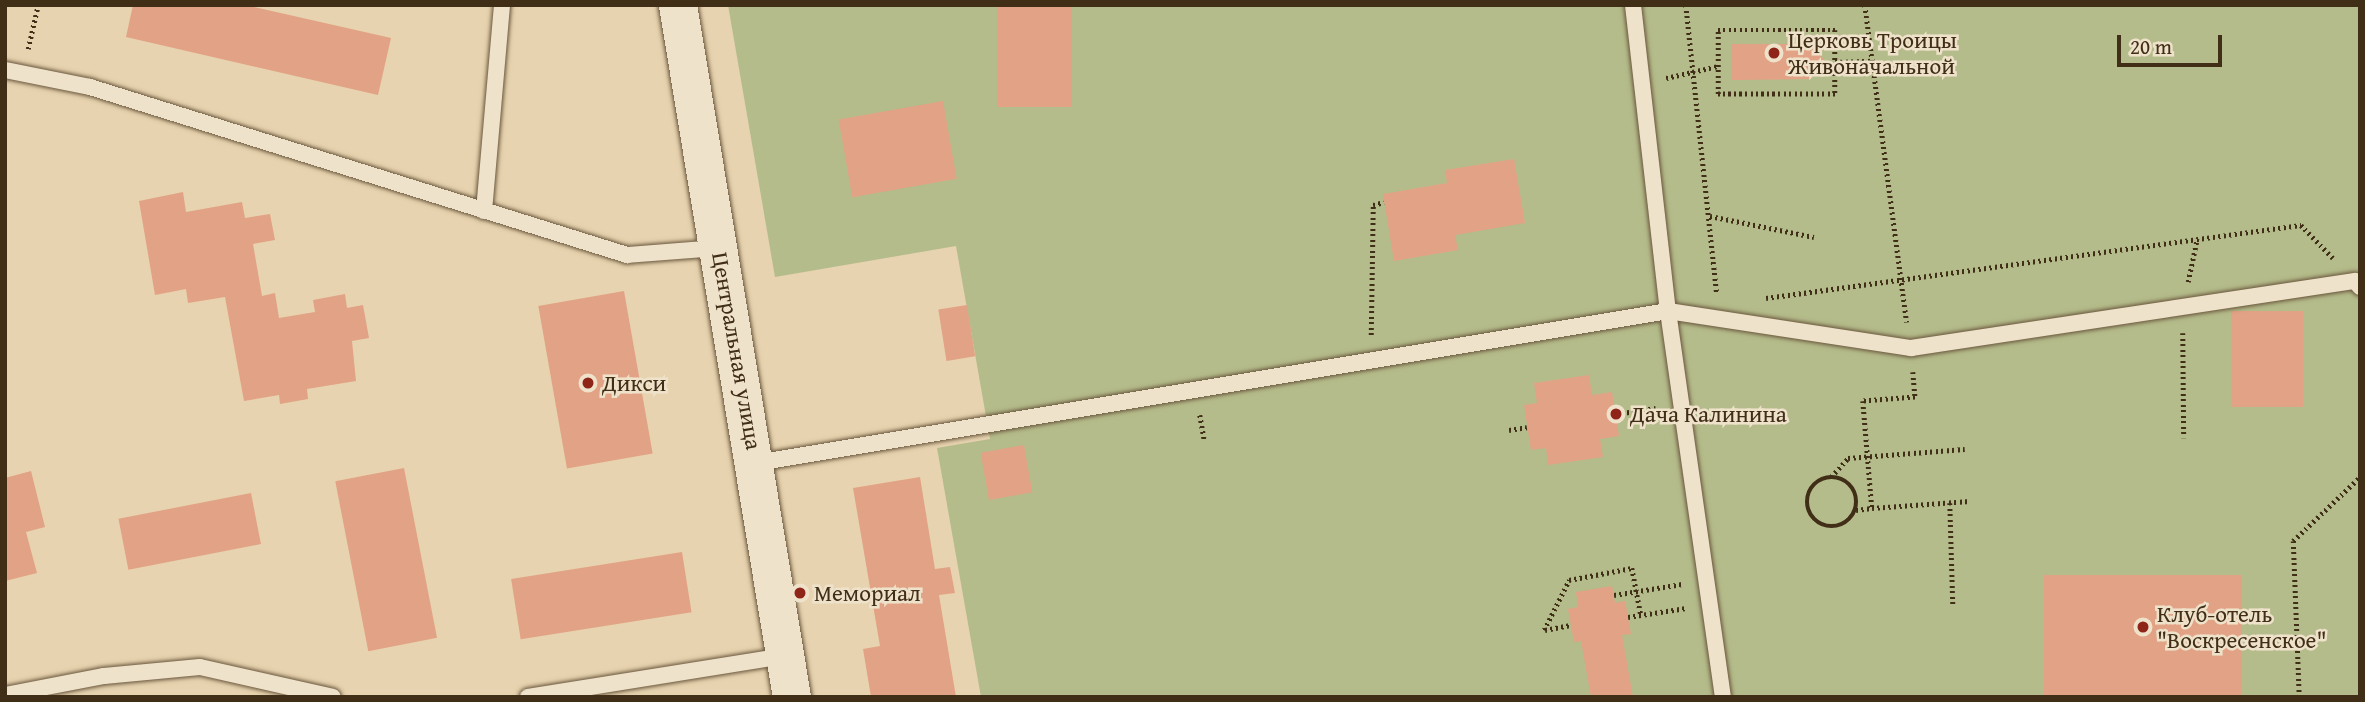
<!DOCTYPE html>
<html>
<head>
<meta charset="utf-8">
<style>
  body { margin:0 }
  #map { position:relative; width:2365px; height:702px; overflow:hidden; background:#e7d3af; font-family:"Gentium Book Plus",serif }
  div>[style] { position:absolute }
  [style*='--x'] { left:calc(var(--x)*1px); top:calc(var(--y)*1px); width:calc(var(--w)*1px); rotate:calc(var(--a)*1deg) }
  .green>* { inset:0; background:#b5bc8b }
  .building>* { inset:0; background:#e2a285; transform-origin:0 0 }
  .path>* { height:4.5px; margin-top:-2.25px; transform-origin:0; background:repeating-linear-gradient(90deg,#412e17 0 2px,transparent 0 5.5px) }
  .path>.ring { margin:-2.25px; padding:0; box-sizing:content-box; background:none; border:4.5px solid #412e17; border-radius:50% }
  .roads { filter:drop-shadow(0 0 2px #6a573d) drop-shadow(0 0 2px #6a573d) }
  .service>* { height:16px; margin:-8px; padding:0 8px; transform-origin:8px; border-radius:8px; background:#efe2cb }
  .secondary>* { height:38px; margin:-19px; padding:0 19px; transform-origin:19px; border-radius:19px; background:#efe2cb }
  .dots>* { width:19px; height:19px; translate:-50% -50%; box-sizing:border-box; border:4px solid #efe2cb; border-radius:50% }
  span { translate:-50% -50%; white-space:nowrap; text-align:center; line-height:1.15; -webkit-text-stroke:5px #efe2cb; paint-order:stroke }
  .poi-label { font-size:23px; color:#412e17 }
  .left { translate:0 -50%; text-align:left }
  .street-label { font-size:23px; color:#412e17 }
  .frame { position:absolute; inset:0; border:7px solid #412e17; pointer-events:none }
  .scale { position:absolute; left:2117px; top:35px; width:105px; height:32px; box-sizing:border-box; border:4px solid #412e17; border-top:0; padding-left:9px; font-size:21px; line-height:24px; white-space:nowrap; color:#412e17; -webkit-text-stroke:5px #efe2cb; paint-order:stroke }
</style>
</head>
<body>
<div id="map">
  <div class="green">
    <div style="clip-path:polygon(728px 5px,2360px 5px,2360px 697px,981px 697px,937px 448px,990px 439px,956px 246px,775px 277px)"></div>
  </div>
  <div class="building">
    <div style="clip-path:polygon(133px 5px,245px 5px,391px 38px,378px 95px,126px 37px)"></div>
    <div style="left:997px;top:5px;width:75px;height:102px"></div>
    <div style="clip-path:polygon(1731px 44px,1810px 44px,1826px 62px,1810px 79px,1731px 80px)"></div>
    <div style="left:943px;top:101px;width:79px;height:106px;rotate:80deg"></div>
    <div style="clip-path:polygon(1514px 159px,1525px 223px,1455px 235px,1458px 250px,1394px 261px,1383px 194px,1447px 183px,1445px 170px)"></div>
    <div style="clip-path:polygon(183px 192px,186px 212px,242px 202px,245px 218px,270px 214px,275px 240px,253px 244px,262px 296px,275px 293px,279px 318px,315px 312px,313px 300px,345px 294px,347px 308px,363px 305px,369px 338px,352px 341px,356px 381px,307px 389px,308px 399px,280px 404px,279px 395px,244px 401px,225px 297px,188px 303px,186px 289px,155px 295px,139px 201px)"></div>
    <div style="left:624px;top:291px;width:165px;height:87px;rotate:80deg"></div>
    <div style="left:967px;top:305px;width:52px;height:29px;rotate:81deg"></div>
    <div style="left:2231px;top:311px;width:72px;height:96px"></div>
    <div style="clip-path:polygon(1589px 375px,1592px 395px,1612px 392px,1619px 436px,1600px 439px,1603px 457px,1548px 465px,1546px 448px,1531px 450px,1524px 405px,1537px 403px,1534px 383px)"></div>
    <div style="left:1024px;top:445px;width:48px;height:44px;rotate:80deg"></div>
    <div style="left:404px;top:468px;width:173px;height:70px;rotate:79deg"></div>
    <div style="clip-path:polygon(31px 471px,45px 527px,26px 532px,37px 573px,5px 581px,5px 478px)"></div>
    <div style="clip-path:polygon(920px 477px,935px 569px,950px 567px,955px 593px,939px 595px,956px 697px,871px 697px,863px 649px,880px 646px,853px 488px)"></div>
    <div style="left:251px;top:493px;width:52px;height:135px;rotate:79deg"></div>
    <div style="left:682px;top:552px;width:61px;height:173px;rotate:81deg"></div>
    <div style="left:2242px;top:575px;width:122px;height:198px;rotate:90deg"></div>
    <div style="clip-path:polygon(1612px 586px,1615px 603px,1625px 601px,1628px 617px,1631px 634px,1622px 635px,1633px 697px,1591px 697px,1581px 641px,1574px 642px,1568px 609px,1578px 607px,1576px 592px)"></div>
  </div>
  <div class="path">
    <div style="--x:1686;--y:5;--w:291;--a:83.9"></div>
    <div style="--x:1865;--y:5;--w:320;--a:82.5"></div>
    <div style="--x:1718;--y:30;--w:117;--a:0"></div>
    <div style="--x:1835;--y:30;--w:64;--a:90"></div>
    <div style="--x:1835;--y:94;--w:117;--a:180"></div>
    <div style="--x:1718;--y:94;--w:64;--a:-90"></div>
    <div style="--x:28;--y:49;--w:45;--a:-77.2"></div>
    <div style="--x:1835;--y:62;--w:37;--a:-2"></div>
    <div style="--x:1666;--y:78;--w:53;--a:-13"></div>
    <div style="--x:1710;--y:216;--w:106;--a:11.4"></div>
    <div style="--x:2188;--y:282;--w:44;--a:-78.2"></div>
    <div style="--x:1766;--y:298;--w:540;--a:-7.77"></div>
    <div style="--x:2301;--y:225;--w:46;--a:45.9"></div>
    <div style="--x:2183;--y:333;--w:105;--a:89.5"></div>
    <div style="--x:1371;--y:335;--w:130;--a:-89.1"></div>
    <div style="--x:1373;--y:205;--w:11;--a:-15"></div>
    <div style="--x:1913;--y:372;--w:25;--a:85"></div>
    <div style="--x:1915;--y:397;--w:52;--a:175.6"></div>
    <div style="--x:1863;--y:401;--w:107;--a:85.2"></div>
    <div style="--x:1872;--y:508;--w:98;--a:-4.1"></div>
    <div style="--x:1616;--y:414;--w:40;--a:-8.5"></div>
    <div style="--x:1200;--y:415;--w:27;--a:80"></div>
    <div style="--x:1509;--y:430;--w:18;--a:-9"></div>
    <div style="--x:1831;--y:477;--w:25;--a:-48"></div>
    <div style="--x:1848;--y:458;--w:117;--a:-4.4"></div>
    <div class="ring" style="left:1807px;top:477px;width:45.5px;height:45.5px"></div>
    <div style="--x:1950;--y:503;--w:101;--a:88.3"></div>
    <div style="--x:1856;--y:510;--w:16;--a:-7"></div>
    <div style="--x:1614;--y:595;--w:69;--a:-9.2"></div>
    <div style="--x:1628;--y:617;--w:59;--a:-8.8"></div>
    <div style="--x:1544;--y:630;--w:56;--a:-63.4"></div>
    <div style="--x:1569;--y:580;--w:64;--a:-10.8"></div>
    <div style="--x:1632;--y:568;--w:48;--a:79.2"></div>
    <div style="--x:1545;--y:630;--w:26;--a:-11"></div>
    <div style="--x:2299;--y:697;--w:156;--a:-92.2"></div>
    <div style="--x:2293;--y:541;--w:93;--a:-43.7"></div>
  </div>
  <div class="roads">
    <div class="service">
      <div style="--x:1633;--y:5;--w:308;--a:83.5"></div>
      <div style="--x:1668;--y:311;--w:390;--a:81.9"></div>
      <div style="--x:5;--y:70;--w:87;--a:11.3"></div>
      <div style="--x:90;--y:87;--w:563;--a:17.37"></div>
      <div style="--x:627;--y:255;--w:92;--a:-4.4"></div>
      <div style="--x:484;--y:211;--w:207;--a:-85"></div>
      <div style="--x:756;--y:463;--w:925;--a:-9.46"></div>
      <div style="--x:1668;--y:311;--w:246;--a:8.7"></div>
      <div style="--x:1911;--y:348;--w:449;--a:-8.6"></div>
      <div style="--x:2355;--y:281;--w:8;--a:50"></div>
      <div style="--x:5;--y:695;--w:101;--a:-10.9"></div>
      <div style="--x:104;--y:676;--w:96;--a:-5.4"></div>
      <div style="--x:200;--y:667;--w:136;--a:12.7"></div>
      <div style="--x:528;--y:697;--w:260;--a:-9.1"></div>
    </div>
    <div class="secondary">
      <div style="--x:678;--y:5;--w:701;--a:80.65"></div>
    </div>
  </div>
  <div class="dots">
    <div style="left:1774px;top:53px;background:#8f2418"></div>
    <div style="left:588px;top:383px;background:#8f2418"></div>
    <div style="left:1616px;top:414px;background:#8f2418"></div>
    <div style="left:800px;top:593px;background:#8f2418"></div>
    <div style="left:2143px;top:627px;background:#8f2418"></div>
  </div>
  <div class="poi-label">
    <span class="left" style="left:1788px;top:53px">Церковь Троицы<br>Живоначальной</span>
    <span class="left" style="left:602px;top:383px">Дикси</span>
    <span class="left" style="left:1630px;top:414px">Дача Калинина</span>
    <span class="left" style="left:814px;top:593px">Мемориал</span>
    <span class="left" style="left:2157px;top:627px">Клуб-отель<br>"Воскресенское"</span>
  </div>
  <div class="street-label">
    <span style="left:737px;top:351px;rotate:80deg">Центральная улица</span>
  </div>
  <div class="frame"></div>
  <div class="scale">20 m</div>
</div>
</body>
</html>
